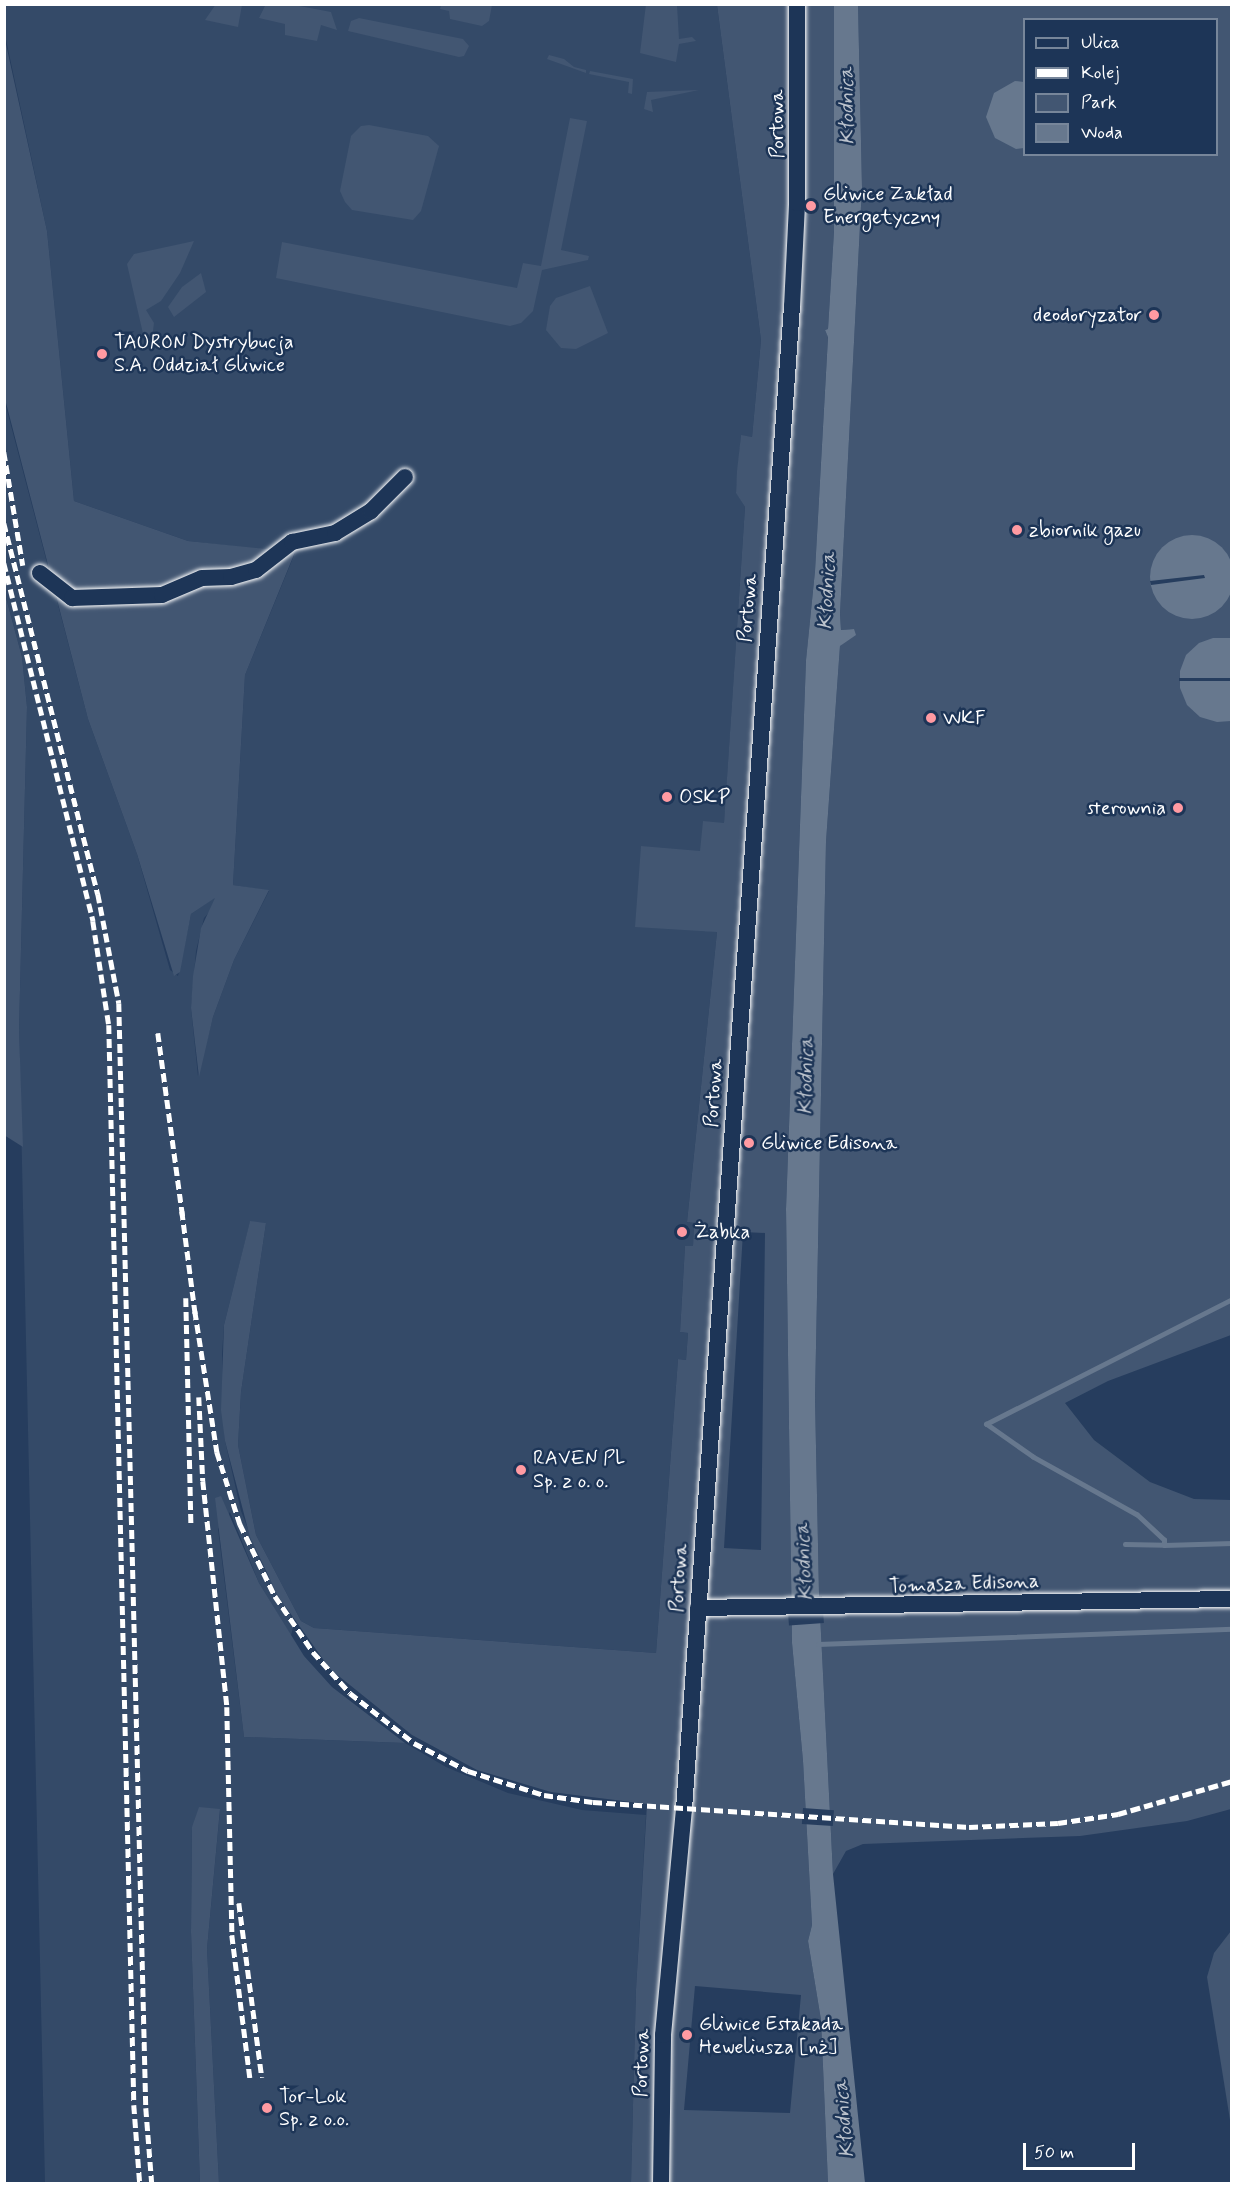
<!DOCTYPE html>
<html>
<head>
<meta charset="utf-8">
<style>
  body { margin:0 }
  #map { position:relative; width:1236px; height:2188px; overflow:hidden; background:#263d5e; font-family:Mynerve,sans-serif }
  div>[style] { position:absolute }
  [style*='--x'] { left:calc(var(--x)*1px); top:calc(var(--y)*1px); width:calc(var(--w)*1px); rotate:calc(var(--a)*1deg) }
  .built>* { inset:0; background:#344a68 }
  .green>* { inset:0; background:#425672 }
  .water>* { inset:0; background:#67788e }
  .round { border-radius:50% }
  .pier>* { inset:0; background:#263d5e; transform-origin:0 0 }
  .stream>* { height:4.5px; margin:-2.25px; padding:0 2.25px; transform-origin:2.25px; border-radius:2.25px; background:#67788e }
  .roads { filter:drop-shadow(0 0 2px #fff) drop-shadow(0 0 2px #fff) }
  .minor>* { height:16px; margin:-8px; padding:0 8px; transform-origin:8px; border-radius:8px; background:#1d3557 }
  .rail>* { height:4.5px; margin-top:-2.25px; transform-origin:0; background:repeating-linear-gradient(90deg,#fff 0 9px,transparent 0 13.5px) }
  .dots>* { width:16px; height:16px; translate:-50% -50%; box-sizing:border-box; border:3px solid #1d3557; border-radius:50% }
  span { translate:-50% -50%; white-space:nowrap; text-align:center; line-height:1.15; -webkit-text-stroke:5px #1d3557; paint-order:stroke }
  .street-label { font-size:20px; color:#fff }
  .poi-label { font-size:20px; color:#fff }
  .left { translate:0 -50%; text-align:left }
  .right { translate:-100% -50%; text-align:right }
  .water-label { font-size:21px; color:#bbc2cc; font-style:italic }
  .frame { position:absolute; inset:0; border:6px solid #fff; pointer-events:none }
  .legend { position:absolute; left:1023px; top:18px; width:195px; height:138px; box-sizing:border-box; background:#1d3557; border:2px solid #77869a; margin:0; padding:8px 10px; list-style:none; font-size:18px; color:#fff }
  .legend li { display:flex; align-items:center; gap:12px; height:30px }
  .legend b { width:30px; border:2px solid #77869a }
  .scale { position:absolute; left:1023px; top:2143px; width:112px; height:27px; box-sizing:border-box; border:3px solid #fff; border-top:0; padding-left:8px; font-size:18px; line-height:21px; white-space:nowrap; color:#fff; -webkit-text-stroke:4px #1d3557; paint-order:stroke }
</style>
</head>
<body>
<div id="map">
  <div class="built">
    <div style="clip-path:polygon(evenodd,5px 5px,717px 5px,761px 340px,752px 437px,741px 436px,736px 492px,745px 507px,717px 932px,687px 1222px,694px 1223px,693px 1246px,685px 1246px,680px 1332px,688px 1333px,686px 1360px,678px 1359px,656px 1653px,314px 1628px,301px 1621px,256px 1535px,238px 1445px,241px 1392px,266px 1223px,250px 1222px,224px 1325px,222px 1354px,225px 1441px,241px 1511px,262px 1565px,294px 1622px,291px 1636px,259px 1583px,230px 1512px,218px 1529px,244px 1737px,405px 1743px,446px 1767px,508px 1793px,582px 1810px,646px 1815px,636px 1989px,631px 2183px,219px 2183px,207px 1949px,220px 1810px,192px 1827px,191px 1932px,200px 2183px,45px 2183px,19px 1030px,27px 707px,22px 657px,5px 594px,4px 399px,88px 719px,137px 854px,170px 970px,178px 976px,191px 914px,233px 885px,245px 675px,295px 553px,188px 541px,74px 501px,47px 231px,5px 35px,5px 5px,233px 885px,269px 891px,234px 960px,213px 1017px,198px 1076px,191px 1008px,196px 951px,204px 918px,233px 885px)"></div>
  </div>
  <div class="green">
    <div style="clip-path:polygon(216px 4px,242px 5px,238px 27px,205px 20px)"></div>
    <div style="clip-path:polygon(646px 4px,677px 5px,679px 39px,692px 37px,696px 41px,679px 44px,676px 62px,640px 53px)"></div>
    <div style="clip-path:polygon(294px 5px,331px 12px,337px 30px,321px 25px,317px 41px,285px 35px,285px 24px,259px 18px,265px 6px)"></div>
    <div style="clip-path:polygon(441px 5px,441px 4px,492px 5px,489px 21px,482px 26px,450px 19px,449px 11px,440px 9px)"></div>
    <div style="clip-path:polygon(evenodd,717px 5px,834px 5px,834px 231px,828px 329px,825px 330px,828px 336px,815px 571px,806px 660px,786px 1209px,792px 1643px,803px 1761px,812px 1925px,808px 1941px,821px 2020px,828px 2183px,631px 2183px,636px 1989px,647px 1804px,551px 1792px,477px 1770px,412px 1735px,330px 1669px,278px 1596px,250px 1537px,225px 1441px,221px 1410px,224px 1325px,250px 1221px,266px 1223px,241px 1392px,238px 1445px,256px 1535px,301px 1621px,314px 1628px,656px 1653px,678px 1359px,686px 1360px,688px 1333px,680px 1332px,685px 1246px,693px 1246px,694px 1223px,687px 1222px,717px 932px,635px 927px,641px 846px,700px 851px,703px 821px,724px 823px,745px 507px,736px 493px,737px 471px,741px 435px,752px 437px,761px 340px,717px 5px,743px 1232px,765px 1233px,761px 1550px,724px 1548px,743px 1232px,717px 5px,695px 1986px,801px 1995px,790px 2113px,684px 2110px,695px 1986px)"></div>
    <div style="clip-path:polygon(evenodd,858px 5px,1231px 5px,1231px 1335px,1108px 1381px,1065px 1403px,1094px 1440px,1150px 1482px,1194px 1499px,1231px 1500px,1231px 1809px,1187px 1821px,1080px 1836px,863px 1844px,846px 1851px,833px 1874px,819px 1593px,815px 1398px,826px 842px,840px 646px,854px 629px,841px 630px,840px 614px,862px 187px,858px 5px,1024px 20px,1216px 20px,1216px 154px,1024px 154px,1024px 20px)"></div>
    <div style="clip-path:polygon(359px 18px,463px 39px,469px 46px,464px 56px,459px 57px,348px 31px,351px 21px)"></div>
    <div style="clip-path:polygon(4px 35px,47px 231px,74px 501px,188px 541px,295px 552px,245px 675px,233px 885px,269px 890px,234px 960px,213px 1017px,199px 1077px,191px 1008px,193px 976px,201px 928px,215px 898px,191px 914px,180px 972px,174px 976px,137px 854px,88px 719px,5px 399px)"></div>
    <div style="clip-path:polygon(549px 55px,564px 59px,574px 67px,586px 70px,586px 73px,547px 59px)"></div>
    <div style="clip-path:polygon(590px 71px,633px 79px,632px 94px,628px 93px,629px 82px,589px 74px)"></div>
    <div style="clip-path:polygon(699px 90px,651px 100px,653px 112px,644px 109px,647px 92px)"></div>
    <div style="clip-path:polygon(570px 118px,587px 121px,561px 250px,589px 256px,588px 260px,542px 270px,533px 311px,521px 323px,510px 326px,276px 278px,282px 242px,517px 288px,523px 263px,541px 266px)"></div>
    <div style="clip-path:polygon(369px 125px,428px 136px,439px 146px,421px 211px,413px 220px,352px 210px,345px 202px,340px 191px,351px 136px,361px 126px)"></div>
    <div style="clip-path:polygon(194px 241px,180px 273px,161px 301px,146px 310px,154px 323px,153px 331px,144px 338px,127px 264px,134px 254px)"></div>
    <div style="clip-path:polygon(201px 273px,206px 292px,174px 317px,168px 307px,182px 287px)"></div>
    <div style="clip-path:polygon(590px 286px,608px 333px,576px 349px,561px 348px,546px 330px,550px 306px,556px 298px)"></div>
    <div style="clip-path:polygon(5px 594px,22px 657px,27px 707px,19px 1030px,23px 1147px,4px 1135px)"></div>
    <div style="clip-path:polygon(221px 1496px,259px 1583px,304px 1656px,332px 1687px,405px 1743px,244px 1737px,215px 1498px)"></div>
    <div style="clip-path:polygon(199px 1807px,220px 1809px,207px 1949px,219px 2183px,200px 2183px,191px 1932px,192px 1827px)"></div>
    <div style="clip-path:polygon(1231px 1931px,1231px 2126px,1207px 1977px,1214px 1953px)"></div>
  </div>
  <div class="water">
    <div style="clip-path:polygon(858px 4px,862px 187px,840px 614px,841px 630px,854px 629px,856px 635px,840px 646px,826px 842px,815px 1398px,819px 1593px,833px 1874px,865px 2183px,828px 2183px,821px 2020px,808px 1941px,812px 1925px,803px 1761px,792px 1643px,786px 1209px,806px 660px,815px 571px,828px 337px,825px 330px,828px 329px,834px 231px,834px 5px)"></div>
    <div style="clip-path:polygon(1015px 81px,1024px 82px,1024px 148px,1016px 149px,995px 138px,986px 117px,994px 93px)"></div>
    <div class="round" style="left:1150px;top:535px;width:84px;height:84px"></div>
    <div style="clip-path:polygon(1213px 638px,1231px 638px,1231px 721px,1217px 722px,1200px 717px,1187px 705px,1180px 688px,1180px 671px,1186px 655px,1199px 643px)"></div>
  </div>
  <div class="pier">
    <div style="clip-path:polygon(1204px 575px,1205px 578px,1151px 585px,1150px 581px)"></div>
    <div style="left:1231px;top:678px;width:3px;height:52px;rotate:90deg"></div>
    <div style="left:822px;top:1596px;width:27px;height:35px;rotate:86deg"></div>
    <div style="left:803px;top:1808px;width:31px;height:16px;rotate:4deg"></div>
  </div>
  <div class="stream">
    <div style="--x:1125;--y:1544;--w:39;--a:1"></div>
    <div style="--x:1164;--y:1545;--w:5;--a:-90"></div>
    <div style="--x:1164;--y:1540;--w:37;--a:-137"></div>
    <div style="--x:1137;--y:1515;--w:119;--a:-150.9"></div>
    <div style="--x:1033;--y:1457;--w:57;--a:-144.9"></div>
    <div style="--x:986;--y:1424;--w:276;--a:-26.9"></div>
    <div style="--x:1164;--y:1545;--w:68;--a:-1.7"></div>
    <div style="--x:818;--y:1644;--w:414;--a:-2.1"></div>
  </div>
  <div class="roads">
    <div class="minor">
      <div style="--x:40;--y:573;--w:41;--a:38"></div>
      <div style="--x:72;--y:598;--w:90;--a:-1.9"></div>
      <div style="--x:162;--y:595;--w:43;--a:-23"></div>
      <div style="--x:202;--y:578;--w:29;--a:-2"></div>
      <div style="--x:231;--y:577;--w:26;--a:-16"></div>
      <div style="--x:256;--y:570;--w:46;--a:-37.9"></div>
      <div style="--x:292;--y:542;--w:44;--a:-11.8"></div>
      <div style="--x:335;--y:533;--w:42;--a:-31.4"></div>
      <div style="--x:371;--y:511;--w:48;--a:-45"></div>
      <div style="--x:698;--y:1608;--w:534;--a:-0.97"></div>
      <div style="--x:661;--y:2184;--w:149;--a:-89.2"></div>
      <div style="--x:663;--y:2035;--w:227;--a:-84.7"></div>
      <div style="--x:684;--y:1809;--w:1506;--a:-85.89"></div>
      <div style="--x:792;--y:307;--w:104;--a:-87.2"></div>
      <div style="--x:797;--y:203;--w:199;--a:-90"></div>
    </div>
  </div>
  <div class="rail">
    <div style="--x:4;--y:452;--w:115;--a:80.5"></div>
    <div style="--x:4;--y:523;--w:383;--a:75.8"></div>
    <div style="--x:98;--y:894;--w:111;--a:79.1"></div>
    <div style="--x:119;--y:1003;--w:1105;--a:88.6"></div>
    <div style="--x:146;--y:2108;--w:76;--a:85.5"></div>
    <div style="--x:4;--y:563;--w:369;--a:76"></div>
    <div style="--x:93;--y:921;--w:105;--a:81.3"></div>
    <div style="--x:109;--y:1025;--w:1080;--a:88.67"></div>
    <div style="--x:134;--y:2105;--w:79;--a:85.7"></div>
    <div style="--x:158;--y:1033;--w:186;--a:82.3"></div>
    <div style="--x:182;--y:1211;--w:109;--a:82.6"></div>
    <div style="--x:186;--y:1298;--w:228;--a:88.7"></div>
    <div style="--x:195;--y:1311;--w:143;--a:81.1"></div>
    <div style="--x:217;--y:1452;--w:76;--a:72.3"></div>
    <div style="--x:240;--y:1524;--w:80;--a:64.1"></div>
    <div style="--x:275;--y:1596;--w:68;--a:55.8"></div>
    <div style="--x:313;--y:1652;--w:55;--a:47.9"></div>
    <div style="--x:350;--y:1693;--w:81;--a:38"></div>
    <div style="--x:414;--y:1743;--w:61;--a:27.4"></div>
    <div style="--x:468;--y:1771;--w:80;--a:17.5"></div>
    <div style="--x:544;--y:1795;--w:49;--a:8.1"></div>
    <div style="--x:593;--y:1802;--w:377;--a:3.8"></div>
    <div style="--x:969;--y:1827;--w:89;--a:-2.6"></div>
    <div style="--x:1058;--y:1823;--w:61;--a:-8.5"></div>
    <div style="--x:1118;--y:1814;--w:119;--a:-16.1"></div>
    <div style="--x:199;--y:1397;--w:84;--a:87.3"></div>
    <div style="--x:203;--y:1481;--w:227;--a:83.9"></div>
    <div style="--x:227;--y:1707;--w:228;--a:88.7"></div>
    <div style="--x:232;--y:1935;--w:144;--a:82.8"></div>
    <div style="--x:239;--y:1903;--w:176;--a:82.5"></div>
  </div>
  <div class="dots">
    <div style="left:811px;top:206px;background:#ff9aa2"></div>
    <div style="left:1154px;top:315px;background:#ff9aa2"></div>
    <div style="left:102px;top:354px;background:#ff9aa2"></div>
    <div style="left:1017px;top:530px;background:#ff9aa2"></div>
    <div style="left:931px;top:718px;background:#ff9aa2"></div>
    <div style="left:667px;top:797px;background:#ff9aa2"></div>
    <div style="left:1178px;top:808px;background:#ff9aa2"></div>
    <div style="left:749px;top:1143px;background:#ff9aa2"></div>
    <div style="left:682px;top:1232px;background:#ff9aa2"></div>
    <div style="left:521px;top:1470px;background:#ff9aa2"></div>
    <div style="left:687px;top:2035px;background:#ff9aa2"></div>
    <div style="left:267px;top:2108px;background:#ff9aa2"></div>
  </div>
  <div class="street-label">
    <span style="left:777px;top:124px;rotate:-90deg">Portowa</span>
    <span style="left:748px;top:608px;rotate:-85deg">Portowa</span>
    <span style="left:714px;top:1093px;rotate:-86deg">Portowa</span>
    <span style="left:679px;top:1578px;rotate:-86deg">Portowa</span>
    <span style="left:964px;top:1584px;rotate:-2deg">Tomasza Edisona</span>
    <span style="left:642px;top:2063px;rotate:-88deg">Portowa</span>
  </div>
  <div class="poi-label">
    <span class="left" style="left:823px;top:206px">Gliwice Zakład<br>Energetyczny</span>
    <span class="right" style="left:1142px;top:315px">deodoryzator</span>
    <span class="left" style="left:114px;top:354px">TAURON Dystrybucja<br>S.A. Oddział Gliwice</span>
    <span class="left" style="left:1029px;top:530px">zbiornik gazu</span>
    <span class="left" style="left:943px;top:718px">WKF</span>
    <span class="left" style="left:679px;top:797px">OSKP</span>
    <span class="right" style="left:1166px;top:808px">sterownia</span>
    <span class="left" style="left:761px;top:1143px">Gliwice Edisona</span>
    <span class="left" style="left:694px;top:1232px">Żabka</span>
    <span class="left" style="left:533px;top:1470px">RAVEN PL<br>Sp. z o. o.</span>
    <span class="left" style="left:699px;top:2036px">Gliwice Estakada<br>Heweliusza [nż]</span>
    <span class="left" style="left:279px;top:2108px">Tor-Lok<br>Sp. z o.o.</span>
  </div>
  <div class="water-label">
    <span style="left:847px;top:106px;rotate:-91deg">Kłodnica</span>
    <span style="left:827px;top:591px;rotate:-87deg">Kłodnica</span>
    <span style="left:806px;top:1076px;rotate:-89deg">Kłodnica</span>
    <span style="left:804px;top:1562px;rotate:-93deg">Kłodnica</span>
    <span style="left:844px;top:2119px;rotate:-95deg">Kłodnica</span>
  </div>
  <div class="frame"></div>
  <ul class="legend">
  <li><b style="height:8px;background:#1d3557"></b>Ulica</li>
  <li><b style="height:8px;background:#fff"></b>Kolej</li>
  <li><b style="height:16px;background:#425672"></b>Park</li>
  <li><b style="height:16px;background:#67788e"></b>Woda</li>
  </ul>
  <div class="scale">50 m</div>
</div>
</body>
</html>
